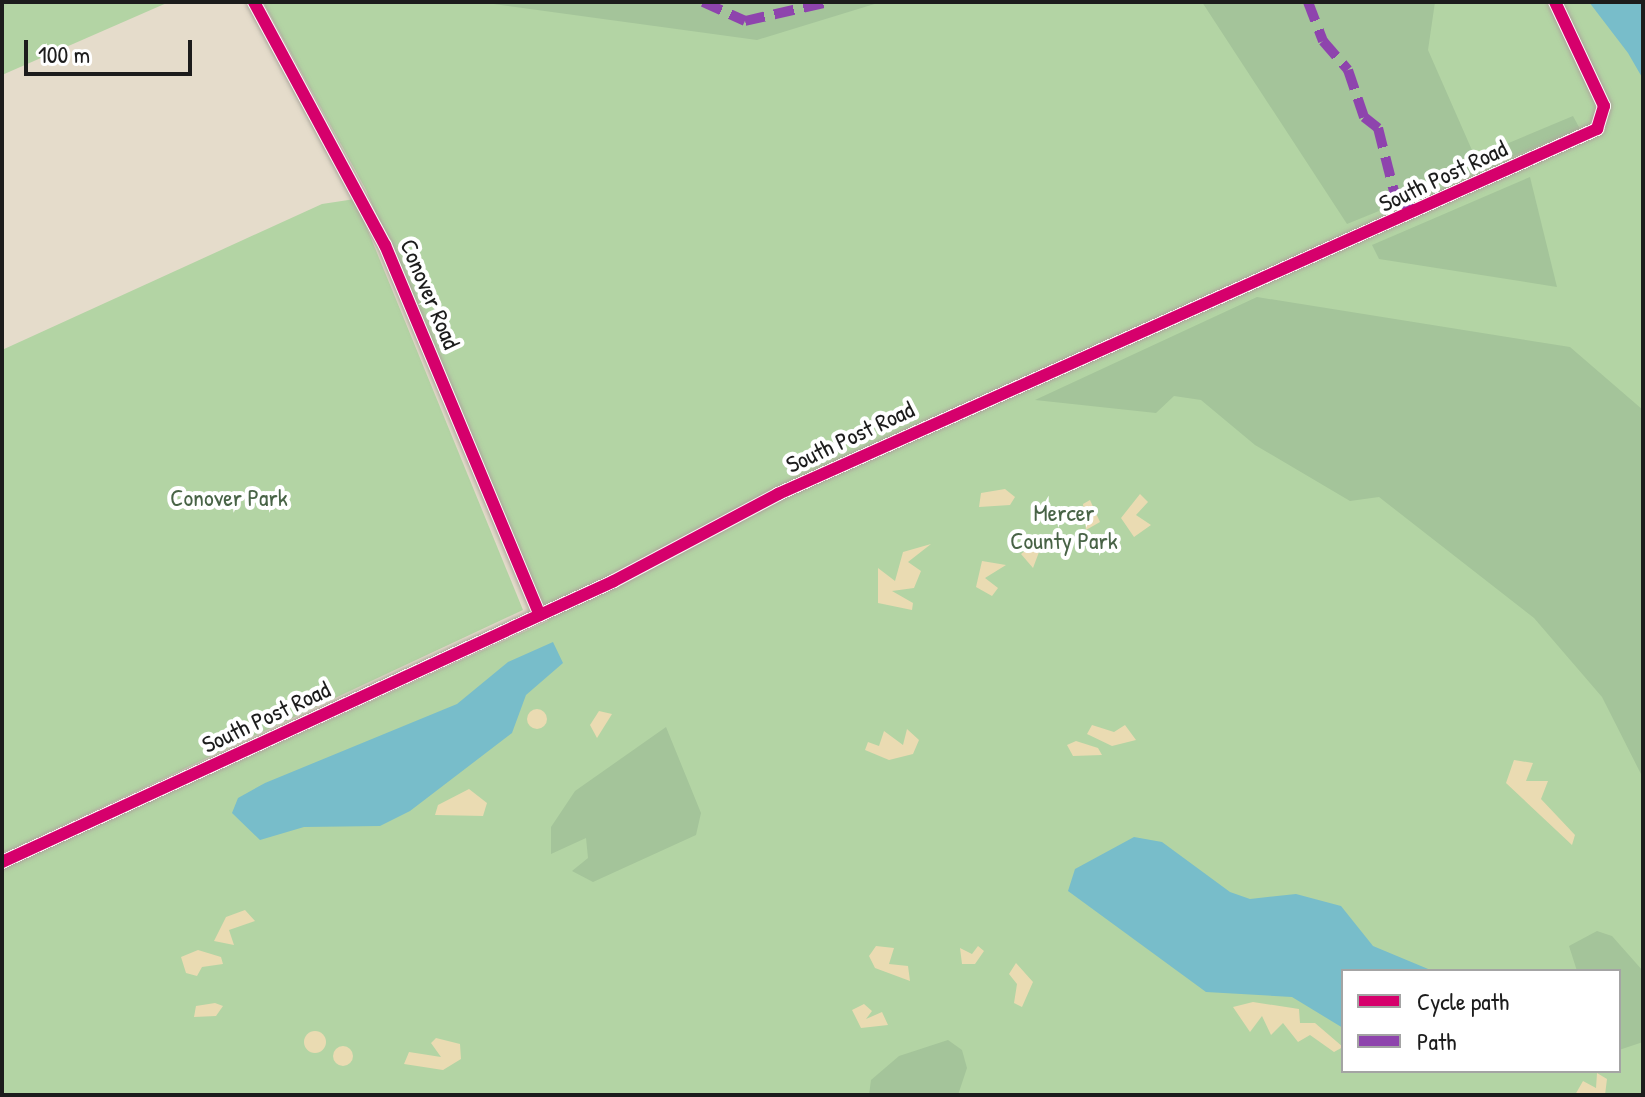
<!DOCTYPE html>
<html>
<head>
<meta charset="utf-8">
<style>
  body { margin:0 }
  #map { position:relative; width:1645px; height:1097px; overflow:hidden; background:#e5dccb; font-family:"Patrick Hand",sans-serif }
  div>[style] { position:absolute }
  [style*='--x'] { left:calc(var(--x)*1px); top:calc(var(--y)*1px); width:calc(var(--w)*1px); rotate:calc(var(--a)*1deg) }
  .green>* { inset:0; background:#b3d4a4 }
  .forest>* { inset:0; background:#a4c49a }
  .sand>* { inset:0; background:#eadbb2 }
  .round { border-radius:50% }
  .water>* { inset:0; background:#78bdca }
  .roads { filter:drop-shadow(0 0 2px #aca79c) drop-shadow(0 0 2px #aca79c) }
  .minor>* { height:14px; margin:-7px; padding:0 7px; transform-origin:7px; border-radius:7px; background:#fbfaf7 }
  .quiet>* { height:10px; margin-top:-5px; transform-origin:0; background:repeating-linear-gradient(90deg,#8e44ad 0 20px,transparent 0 30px) }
  .cycleway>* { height:12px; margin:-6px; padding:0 6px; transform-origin:6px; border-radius:6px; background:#d6006c }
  span { translate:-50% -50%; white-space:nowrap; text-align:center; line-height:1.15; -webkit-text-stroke:8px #fff; paint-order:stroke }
  .street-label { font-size:24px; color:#1c1c1c }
  .park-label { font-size:24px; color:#486346 }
  .frame { position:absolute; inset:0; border:4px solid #1c1c1c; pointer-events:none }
  .legend { position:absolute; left:1341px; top:969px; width:280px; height:104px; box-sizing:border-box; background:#fff; border:2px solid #a4a4a4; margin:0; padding:10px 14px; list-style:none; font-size:24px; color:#1c1c1c }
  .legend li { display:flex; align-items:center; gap:16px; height:40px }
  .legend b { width:40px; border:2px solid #a4a4a4 }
  .scale { position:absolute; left:24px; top:40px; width:168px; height:36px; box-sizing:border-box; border:4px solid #1c1c1c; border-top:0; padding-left:10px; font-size:24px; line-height:28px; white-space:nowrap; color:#1c1c1c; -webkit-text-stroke:6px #fff; paint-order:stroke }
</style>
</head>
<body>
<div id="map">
  <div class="green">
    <div style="clip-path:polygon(2px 2px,169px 2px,2px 75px)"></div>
    <div style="clip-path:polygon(evenodd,263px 2px,1643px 2px,1643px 1095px,2px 1095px,2px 869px,548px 621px,366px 190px,263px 2px,1343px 971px,1619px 971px,1619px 1071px,1343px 1071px,1343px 971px)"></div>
    <div style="clip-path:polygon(355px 199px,523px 610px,2px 854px,2px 350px,322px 204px)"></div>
  </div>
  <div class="forest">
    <div style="clip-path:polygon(479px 2px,881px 2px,757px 40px)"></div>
    <div style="clip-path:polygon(1202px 2px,1435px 2px,1428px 50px,1475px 157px,1573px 116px,1580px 129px,1347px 224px)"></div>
    <div style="clip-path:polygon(1530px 177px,1557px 287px,1379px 259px,1372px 245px)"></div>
    <div style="clip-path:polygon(1257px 297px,1570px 347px,1643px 410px,1643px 778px,1602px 697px,1534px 618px,1379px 497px,1350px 501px,1255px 445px,1201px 400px,1174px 396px,1156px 413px,1035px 400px)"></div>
    <div style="clip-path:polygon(666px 727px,701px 813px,696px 835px,593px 882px,572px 871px,588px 858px,586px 838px,551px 854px,551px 827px,575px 791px)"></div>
    <div style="clip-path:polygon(1597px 931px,1612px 936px,1643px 971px,1643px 1042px,1619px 1050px,1619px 971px,1577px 971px,1569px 946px)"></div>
    <div style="clip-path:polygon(948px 1040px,962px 1050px,967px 1068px,958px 1095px,869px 1095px,871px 1080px,899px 1056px)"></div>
  </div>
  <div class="sand">
    <div style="clip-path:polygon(1005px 489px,1015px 497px,1010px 505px,979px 507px,981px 493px)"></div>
    <div style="clip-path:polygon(1140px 494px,1148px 502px,1136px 515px,1151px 525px,1134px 537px,1121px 518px)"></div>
    <div style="clip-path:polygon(1090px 500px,1100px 522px,1086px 530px,1083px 504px)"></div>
    <div style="clip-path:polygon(1038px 541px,1056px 551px,1039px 552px,1033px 568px,1021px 554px)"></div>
    <div style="clip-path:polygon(931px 544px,908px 562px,921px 571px,914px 588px,892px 591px,913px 603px,912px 610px,878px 603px,878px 568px,895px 581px,903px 552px)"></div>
    <div style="clip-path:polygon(982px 561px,1006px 565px,985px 578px,998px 588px,992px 596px,976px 587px)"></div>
    <div class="round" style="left:527px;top:709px;width:20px;height:20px"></div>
    <div style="clip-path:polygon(599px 711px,612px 714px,597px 738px,590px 725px)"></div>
    <div style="clip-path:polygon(1092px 725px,1114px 732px,1125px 725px,1136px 740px,1112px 746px,1087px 734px)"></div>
    <div style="clip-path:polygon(907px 729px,919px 740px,913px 754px,889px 760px,865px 750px,868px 742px,879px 746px,884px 731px,903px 745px)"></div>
    <div style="clip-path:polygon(1076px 741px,1098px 748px,1102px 755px,1073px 756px,1067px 745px)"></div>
    <div style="clip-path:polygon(1514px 760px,1533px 763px,1526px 781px,1548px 781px,1541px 799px,1575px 835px,1572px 845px,1506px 783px)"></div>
    <div style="clip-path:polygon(469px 789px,487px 803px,483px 816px,435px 815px,438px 805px)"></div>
    <div style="clip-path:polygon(245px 910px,255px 921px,229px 930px,234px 945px,214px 941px,226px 917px)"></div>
    <div style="clip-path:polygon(876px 946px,894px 948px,889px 964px,908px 966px,910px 981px,875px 968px,869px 956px)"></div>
    <div style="clip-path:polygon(978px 946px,984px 951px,975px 964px,962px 964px,960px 948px,972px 954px)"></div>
    <div style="clip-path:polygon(198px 950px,221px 957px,223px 964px,202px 967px,197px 976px,186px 973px,181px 957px)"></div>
    <div style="clip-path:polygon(1016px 963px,1033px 982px,1022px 1007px,1014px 1003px,1017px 984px,1009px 974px)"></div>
    <div style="clip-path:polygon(1253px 1002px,1299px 1009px,1300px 1023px,1315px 1023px,1343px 1047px,1334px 1052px,1310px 1035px,1298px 1042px,1283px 1023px,1271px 1035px,1262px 1016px,1250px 1032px,1233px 1007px)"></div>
    <div style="clip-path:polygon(215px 1003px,223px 1006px,216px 1016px,194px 1017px,196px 1006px)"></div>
    <div style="clip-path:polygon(864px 1004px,872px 1011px,866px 1019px,882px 1012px,888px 1025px,861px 1028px,852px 1010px)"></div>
    <div class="round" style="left:304px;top:1031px;width:22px;height:22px"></div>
    <div style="clip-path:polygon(436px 1038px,460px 1044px,461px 1059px,443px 1070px,404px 1064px,409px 1052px,441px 1057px,431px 1043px)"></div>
    <div class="round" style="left:333px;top:1046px;width:20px;height:20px"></div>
    <div style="clip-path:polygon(1597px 1073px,1607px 1079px,1605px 1095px,1575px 1095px,1583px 1081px,1596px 1088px)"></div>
  </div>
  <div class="water">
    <div style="clip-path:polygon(1589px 2px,1643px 2px,1643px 79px,1628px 53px)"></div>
    <div style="clip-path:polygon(553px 642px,563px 663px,526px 695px,512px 733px,410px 811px,380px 826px,304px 827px,260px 840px,232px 813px,238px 798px,265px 783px,457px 704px,508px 662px)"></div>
    <div style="clip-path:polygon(1134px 837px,1162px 842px,1230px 892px,1250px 899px,1296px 894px,1341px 906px,1373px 946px,1433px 971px,1343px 971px,1343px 1028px,1292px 997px,1206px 992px,1068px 891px,1075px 869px)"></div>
  </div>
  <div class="roads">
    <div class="minor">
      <div style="--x:254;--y:2;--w:276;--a:61.7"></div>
      <div style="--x:385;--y:245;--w:401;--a:67.3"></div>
      <div style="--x:2;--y:862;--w:673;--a:-24.66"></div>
      <div style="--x:614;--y:581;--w:186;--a:-27.9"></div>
      <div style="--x:778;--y:494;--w:897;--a:-24.02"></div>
      <div style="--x:1597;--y:129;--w:24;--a:-73"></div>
      <div style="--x:1604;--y:106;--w:115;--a:-115.2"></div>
    </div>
  </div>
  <div class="quiet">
    <div style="--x:703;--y:2;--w:46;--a:24.3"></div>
    <div style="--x:745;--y:21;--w:85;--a:-12.9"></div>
    <div style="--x:1308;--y:2;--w:42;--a:69"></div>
    <div style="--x:1323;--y:41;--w:38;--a:49"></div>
    <div style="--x:1348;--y:70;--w:50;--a:71.2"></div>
    <div style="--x:1364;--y:117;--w:18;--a:38"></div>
    <div style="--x:1378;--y:128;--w:73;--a:75.8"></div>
    <div style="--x:1396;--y:199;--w:25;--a:32"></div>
  </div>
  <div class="cycleway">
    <div style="--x:254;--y:2;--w:276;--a:61.7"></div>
    <div style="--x:385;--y:245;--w:401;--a:67.3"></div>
    <div style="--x:2;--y:862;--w:673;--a:-24.66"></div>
    <div style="--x:614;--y:581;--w:186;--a:-27.9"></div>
    <div style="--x:778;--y:494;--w:897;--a:-24.02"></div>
    <div style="--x:1597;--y:129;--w:24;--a:-73"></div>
    <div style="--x:1604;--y:106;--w:115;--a:-115.2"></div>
  </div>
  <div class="street-label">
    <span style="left:1443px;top:176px;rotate:-25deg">South Post Road</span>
    <span style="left:430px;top:294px;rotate:67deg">Conover Road</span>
    <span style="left:850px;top:437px;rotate:-25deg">South Post Road</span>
    <span style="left:266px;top:717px;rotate:-25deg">South Post Road</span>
  </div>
  <div class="park-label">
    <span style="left:229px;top:498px">Conover Park</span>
    <span style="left:1064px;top:527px">Mercer<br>County Park</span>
  </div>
  <div class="frame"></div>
  <ul class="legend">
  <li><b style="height:10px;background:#d6006c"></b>Cycle path</li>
  <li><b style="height:10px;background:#8e44ad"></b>Path</li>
  </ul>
  <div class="scale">100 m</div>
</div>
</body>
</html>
